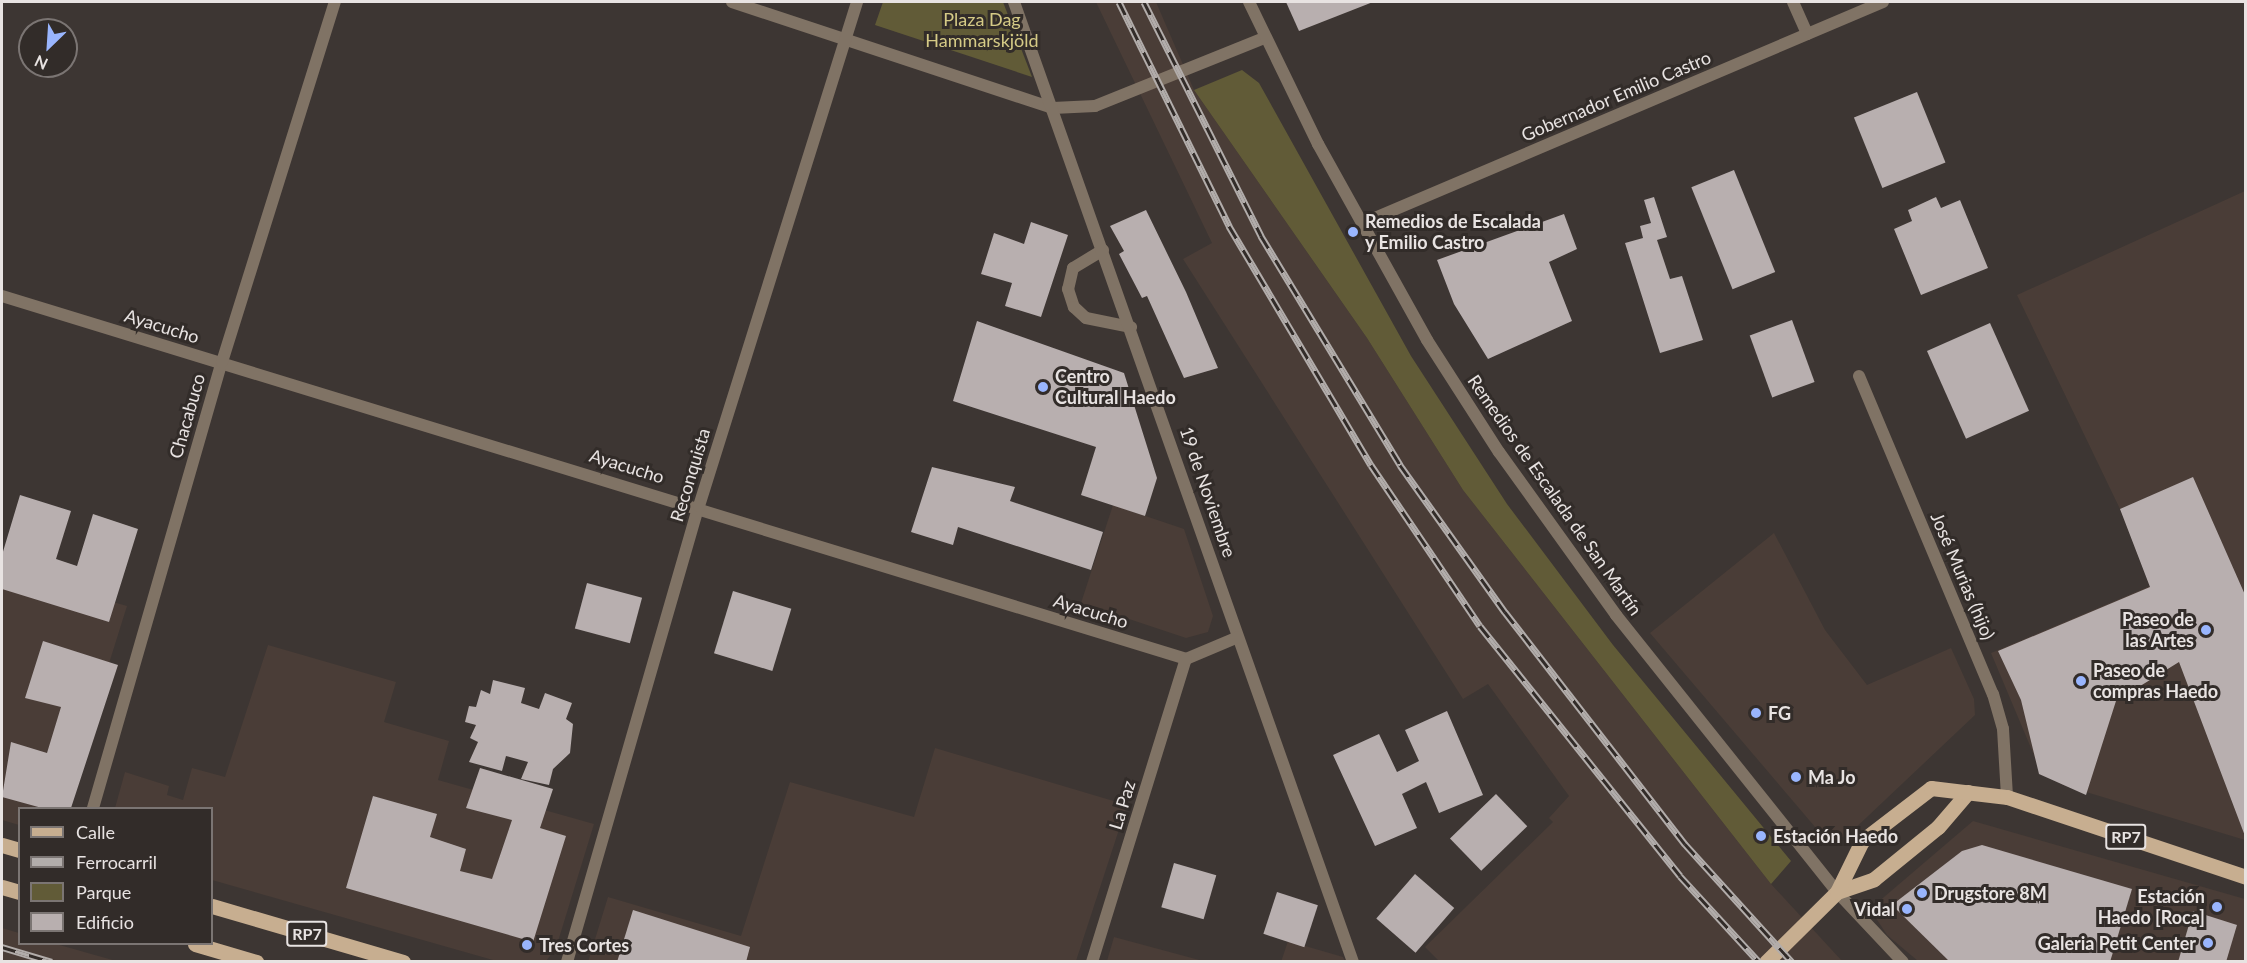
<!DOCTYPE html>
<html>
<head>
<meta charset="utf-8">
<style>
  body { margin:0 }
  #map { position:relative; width:2247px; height:963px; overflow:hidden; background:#3d3633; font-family:Lato,sans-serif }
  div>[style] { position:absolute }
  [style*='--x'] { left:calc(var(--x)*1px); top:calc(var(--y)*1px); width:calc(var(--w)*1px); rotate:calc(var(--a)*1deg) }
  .built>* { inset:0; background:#4a3d37 }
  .green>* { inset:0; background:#615b37 }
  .building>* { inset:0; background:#b8afaf; transform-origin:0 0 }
  .service>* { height:12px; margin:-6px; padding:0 6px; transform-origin:6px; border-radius:6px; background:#807365 }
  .minor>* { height:12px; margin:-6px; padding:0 6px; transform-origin:6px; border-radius:6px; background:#807365 }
  .tertiary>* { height:12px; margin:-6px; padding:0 6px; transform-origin:6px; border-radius:6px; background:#807365 }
  .primary>* { height:15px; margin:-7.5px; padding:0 7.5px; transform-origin:7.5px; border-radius:7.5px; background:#c7ae90 }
  .rail>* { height:7px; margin-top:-3.5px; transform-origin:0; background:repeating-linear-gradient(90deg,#322c29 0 14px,#b2adab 0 28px); box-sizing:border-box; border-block:2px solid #b2adab }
  .dots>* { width:16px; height:16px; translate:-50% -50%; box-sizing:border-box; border:3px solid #322c29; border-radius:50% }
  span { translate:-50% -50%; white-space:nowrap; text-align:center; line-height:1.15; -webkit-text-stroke:6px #322c29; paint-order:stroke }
  .shield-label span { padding:2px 4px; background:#322c29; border:2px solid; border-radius:4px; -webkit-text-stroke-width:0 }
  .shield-label { font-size:16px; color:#e8e3e2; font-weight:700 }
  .park-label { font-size:18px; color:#d5ca86 }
  .street-label { font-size:18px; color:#e8e3e2 }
  .poi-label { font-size:18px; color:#e8e3e2; font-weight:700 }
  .left { translate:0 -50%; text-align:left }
  .right { translate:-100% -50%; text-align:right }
  .frame { position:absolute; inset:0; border:3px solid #e8e3e2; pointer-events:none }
  .legend { position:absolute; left:18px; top:807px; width:195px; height:138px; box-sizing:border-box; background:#322c29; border:2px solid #7b7573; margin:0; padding:8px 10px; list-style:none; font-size:18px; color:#e8e3e2 }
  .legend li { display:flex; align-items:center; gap:12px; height:30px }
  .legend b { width:30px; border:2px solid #7b7573 }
  .north { position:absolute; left:18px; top:18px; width:60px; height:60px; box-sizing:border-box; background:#322c29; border:2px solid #7b7573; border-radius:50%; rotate:205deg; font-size:16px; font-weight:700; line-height:24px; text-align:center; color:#e8e3e2 }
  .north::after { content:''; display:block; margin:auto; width:21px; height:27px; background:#99b5fd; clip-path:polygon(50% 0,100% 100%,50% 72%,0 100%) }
</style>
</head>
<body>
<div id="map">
  <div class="built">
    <div style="clip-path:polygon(1096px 2px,1156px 2px,1194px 90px,1367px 338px,1463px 490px,1771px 884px,1842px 961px,1440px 962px,1425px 947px,1553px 822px,1549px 818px,1569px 796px,1488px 684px,1463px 699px,1183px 259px,1212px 243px)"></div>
    <div style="clip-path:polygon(2245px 191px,2245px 840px,2063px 785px,2041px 772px,1991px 653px,2150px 586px,2120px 509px,2017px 295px)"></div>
    <div style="clip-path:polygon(1113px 505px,1184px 529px,1213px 616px,1208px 632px,1186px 638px,1081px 603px)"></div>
    <div style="clip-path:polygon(1774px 533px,1825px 630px,1867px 685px,1951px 648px,1974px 699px,1975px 715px,1848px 835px,1835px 840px,1821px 834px,1650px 633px)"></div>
    <div style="clip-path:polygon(2px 570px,127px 606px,65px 804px,60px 808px,20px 808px,19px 825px,2px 820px)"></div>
    <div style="clip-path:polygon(268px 645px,396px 682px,384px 722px,449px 741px,438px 780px,594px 824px,556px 948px,546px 961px,500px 962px,212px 880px,212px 808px,115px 808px,125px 772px,169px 786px,167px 795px,183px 800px,192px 768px,225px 777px)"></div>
    <div style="clip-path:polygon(935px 748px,1127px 805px,1076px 961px,588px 962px,608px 897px,741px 936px,790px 782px,914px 817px)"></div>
    <div style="clip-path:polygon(1973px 821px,2245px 899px,2245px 961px,1918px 961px,1887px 935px,1870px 909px)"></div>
    <div style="clip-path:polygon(2px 928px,19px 933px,20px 944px,56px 944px,116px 961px,2px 961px)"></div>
    <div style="clip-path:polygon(1114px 937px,1203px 961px,1107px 961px)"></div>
    <div style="clip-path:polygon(1288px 941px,1343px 957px,1345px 961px,1281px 962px)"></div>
  </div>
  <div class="green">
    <div style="clip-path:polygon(883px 2px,1003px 2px,1032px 77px,875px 25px)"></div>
    <div style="clip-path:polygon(1242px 70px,1259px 83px,1411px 356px,1507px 504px,1613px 645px,1791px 861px,1771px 884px,1463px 490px,1367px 338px,1194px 90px)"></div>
  </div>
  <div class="building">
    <div style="clip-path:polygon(1286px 2px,1373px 2px,1299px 31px)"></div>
    <div style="left:1917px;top:92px;width:76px;height:68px;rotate:68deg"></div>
    <div style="left:1734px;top:170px;width:110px;height:46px;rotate:68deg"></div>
    <div style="clip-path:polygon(1654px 197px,1667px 237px,1657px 240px,1670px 279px,1682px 276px,1703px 340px,1660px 353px,1625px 243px,1643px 238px,1640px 226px,1651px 223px,1644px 200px)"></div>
    <div style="clip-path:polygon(1936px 197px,1941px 208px,1960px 200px,1988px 268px,1921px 295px,1894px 229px,1912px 221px,1908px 210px)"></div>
    <div style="clip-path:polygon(1146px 210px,1186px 292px,1218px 368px,1184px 378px,1147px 296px,1142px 298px,1119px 254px,1124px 251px,1110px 226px)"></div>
    <div style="clip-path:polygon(1564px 214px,1577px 249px,1549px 262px,1572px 321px,1488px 359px,1454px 304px,1437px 260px)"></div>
    <div style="clip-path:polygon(1031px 222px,1068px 235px,1041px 317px,1005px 306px,1012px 283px,981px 274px,994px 233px,1024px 244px)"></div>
    <div style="left:1792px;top:320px;width:66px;height:45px;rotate:70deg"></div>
    <div style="clip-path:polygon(977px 321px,1124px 373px,1157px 478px,1145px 516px,1081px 495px,1096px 447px,953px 401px)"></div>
    <div style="left:1990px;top:323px;width:96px;height:69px;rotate:66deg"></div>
    <div style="clip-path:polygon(932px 467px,1015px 487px,1010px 501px,1103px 532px,1091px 570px,958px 527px,953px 545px,911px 532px)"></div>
    <div style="clip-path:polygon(2193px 477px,2246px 597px,2245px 836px,2179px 662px,2116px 701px,2086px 795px,2039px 774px,2021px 700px,1998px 651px,2150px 587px,2120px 509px)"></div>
    <div style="clip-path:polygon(20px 495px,71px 511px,56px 559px,77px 566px,93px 514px,138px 529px,109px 622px,2px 589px,2px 555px)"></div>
    <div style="left:587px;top:583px;width:57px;height:47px;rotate:15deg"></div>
    <div style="left:733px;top:591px;width:61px;height:65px;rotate:17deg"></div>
    <div style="clip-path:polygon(43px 641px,118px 665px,71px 808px,42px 808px,2px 797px,11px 742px,47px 753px,61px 707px,25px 698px)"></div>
    <div style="clip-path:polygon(493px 680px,525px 688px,521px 703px,539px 709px,545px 693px,572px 703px,566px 719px,573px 724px,570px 753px,553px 769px,549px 785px,521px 779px,528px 762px,506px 756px,502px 771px,469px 762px,478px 742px,470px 738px,476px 725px,465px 722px,469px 706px,476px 707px,481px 690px,490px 694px)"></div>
    <div style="clip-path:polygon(1447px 711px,1483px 795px,1439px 813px,1426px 782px,1402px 794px,1417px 828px,1375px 846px,1333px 755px,1379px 734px,1397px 772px,1419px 761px,1405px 730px)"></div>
    <div style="clip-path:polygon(480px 768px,553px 789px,540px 828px,566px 836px,533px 942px,346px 888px,373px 796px,437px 814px,430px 837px,466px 849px,460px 871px,492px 879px,512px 820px,466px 808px)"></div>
    <div style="left:1496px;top:794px;width:45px;height:64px;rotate:46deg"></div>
    <div style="clip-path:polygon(1982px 845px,2132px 889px,2110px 962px,1950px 962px,1892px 905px,1962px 851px)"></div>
    <div style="left:1174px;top:863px;width:44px;height:46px;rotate:16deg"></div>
    <div style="left:1415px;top:874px;width:52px;height:59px;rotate:41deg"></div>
    <div style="left:1277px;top:892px;width:43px;height:44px;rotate:18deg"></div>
    <div style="clip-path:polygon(633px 910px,750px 947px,746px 962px,617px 962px)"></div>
    <div style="clip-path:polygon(2193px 911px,2237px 925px,2226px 962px,2178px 962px)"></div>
  </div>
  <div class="service">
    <div style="--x:1103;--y:250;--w:35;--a:149"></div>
    <div style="--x:1073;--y:268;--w:22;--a:103"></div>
    <div style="--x:1068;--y:289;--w:19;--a:72"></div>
    <div style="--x:1074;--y:307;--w:16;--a:43"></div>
    <div style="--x:1086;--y:318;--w:46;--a:11.3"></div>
  </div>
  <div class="minor">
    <div style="--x:732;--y:2;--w:338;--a:18.3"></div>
    <div style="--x:1053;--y:108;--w:42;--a:-2.7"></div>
    <div style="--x:1095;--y:106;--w:182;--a:-21.9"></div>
    <div style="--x:1014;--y:2;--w:1018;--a:70.55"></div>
    <div style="--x:1249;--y:2;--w:158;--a:64.1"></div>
    <div style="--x:1318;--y:144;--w:224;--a:60.9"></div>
    <div style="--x:1427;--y:340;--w:133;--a:57.3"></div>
    <div style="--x:1499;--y:452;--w:201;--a:54.3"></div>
    <div style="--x:1616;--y:615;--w:354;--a:51.4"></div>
    <div style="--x:1837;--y:892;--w:96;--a:46.7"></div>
    <div style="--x:1793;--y:2;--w:35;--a:66"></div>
    <div style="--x:2;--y:296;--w:1238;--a:17.04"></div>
    <div style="--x:1186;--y:659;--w:56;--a:-22.9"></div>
    <div style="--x:1859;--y:376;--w:345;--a:67.2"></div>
    <div style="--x:1993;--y:694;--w:36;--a:74"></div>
    <div style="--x:2003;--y:729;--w:68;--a:86.6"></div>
    <div style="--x:93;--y:808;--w:464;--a:-73.9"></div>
    <div style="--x:222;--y:362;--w:377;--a:-72.6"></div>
    <div style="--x:567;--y:962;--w:475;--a:-73.9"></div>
    <div style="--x:699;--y:506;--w:528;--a:-72.59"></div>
    <div style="--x:1092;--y:962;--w:317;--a:-72.8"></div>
  </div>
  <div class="tertiary">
    <div style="--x:1363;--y:223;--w:565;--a:-23.03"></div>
  </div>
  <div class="primary">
    <div style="--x:2;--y:845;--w:19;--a:16"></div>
    <div style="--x:2;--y:887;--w:19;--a:16"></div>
    <div style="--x:1837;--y:892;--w:39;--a:-19"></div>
    <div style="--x:1874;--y:879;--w:82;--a:-39.1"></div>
    <div style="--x:1938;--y:827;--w:46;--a:-49.4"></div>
    <div style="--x:212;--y:906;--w:199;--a:16.3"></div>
    <div style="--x:195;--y:944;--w:64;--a:16.4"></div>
    <div style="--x:1766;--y:962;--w:100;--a:-44.6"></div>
    <div style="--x:1837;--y:892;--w:57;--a:-63.9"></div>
    <div style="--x:1862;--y:841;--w:87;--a:-37.5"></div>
    <div style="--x:1931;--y:788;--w:77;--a:6.8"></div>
    <div style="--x:2007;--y:797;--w:252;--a:18.5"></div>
  </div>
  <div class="rail">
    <div style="--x:1119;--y:2;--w:250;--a:63.8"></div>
    <div style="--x:1229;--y:226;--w:278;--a:59.3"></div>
    <div style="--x:1371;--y:465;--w:194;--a:55.9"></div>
    <div style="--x:1480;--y:626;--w:320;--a:51.3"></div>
    <div style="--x:1680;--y:876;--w:117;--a:47.4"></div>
    <div style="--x:1144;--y:2;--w:262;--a:63.4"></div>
    <div style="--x:1261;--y:236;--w:268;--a:58.7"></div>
    <div style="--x:1400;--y:465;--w:181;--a:54.5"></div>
    <div style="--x:1505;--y:612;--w:294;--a:52.2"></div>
    <div style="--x:1685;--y:844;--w:159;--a:47.8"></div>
    <div style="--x:2;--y:947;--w:52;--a:16.7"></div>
  </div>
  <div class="dots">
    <div style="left:1353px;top:232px;background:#99b5fd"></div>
    <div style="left:1043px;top:387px;background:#99b5fd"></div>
    <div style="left:2206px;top:630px;background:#99b5fd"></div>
    <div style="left:2081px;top:681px;background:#99b5fd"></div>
    <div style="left:1756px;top:713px;background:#99b5fd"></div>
    <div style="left:1796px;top:777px;background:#99b5fd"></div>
    <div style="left:1761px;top:836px;background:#99b5fd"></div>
    <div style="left:1922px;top:893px;background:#99b5fd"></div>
    <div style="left:2217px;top:907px;background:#99b5fd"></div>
    <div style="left:1907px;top:909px;background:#99b5fd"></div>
    <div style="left:2208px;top:943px;background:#99b5fd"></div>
    <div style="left:527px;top:945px;background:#99b5fd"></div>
  </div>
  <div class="shield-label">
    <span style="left:2126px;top:837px">RP7</span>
    <span style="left:307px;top:934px">RP7</span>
  </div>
  <div class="park-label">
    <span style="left:982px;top:30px">Plaza Dag<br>Hammarskjöld</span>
  </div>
  <div class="street-label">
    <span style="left:1616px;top:96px;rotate:-23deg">Gobernador Emilio Castro</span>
    <span style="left:162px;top:326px;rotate:17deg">Ayacucho</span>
    <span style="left:187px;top:416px;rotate:-74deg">Chacabuco</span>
    <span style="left:627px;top:466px;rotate:17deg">Ayacucho</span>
    <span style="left:690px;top:475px;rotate:-73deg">Reconquista</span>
    <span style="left:1208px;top:492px;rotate:71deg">19 de Noviembre</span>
    <span style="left:1555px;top:495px;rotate:55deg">Remedios de Escalada de San Martín</span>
    <span style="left:1963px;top:576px;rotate:67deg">José Murias (hijo)</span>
    <span style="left:1091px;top:611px;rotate:17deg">Ayacucho</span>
    <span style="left:1122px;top:805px;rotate:-73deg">La Paz</span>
  </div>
  <div class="poi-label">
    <span class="left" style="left:1365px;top:232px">Remedios de Escalada<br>y Emilio Castro</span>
    <span class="left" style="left:1055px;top:387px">Centro<br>Cultural Haedo</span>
    <span class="right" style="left:2194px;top:630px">Paseo de<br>las Artes</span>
    <span class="left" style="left:2093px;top:681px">Paseo de<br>compras Haedo</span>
    <span class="left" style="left:1768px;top:713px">FG</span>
    <span class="left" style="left:1808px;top:777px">Ma Jo</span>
    <span class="left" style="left:1773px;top:836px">Estación Haedo</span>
    <span class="left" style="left:1934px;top:893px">Drugstore 8M</span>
    <span class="right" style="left:2205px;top:907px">Estación<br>Haedo [Roca]</span>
    <span class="right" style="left:1895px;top:909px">Vidal</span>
    <span class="right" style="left:2196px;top:943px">Galeria Petit Center</span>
    <span class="left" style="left:539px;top:945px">Tres Cortes</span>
  </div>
  <div class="frame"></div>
  <ul class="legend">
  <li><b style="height:8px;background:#c7ae90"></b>Calle</li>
  <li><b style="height:8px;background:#b2adab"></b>Ferrocarril</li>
  <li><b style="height:16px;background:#615b37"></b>Parque</li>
  <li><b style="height:16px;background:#b8afaf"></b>Edificio</li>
  </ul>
  <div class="north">N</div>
</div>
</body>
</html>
